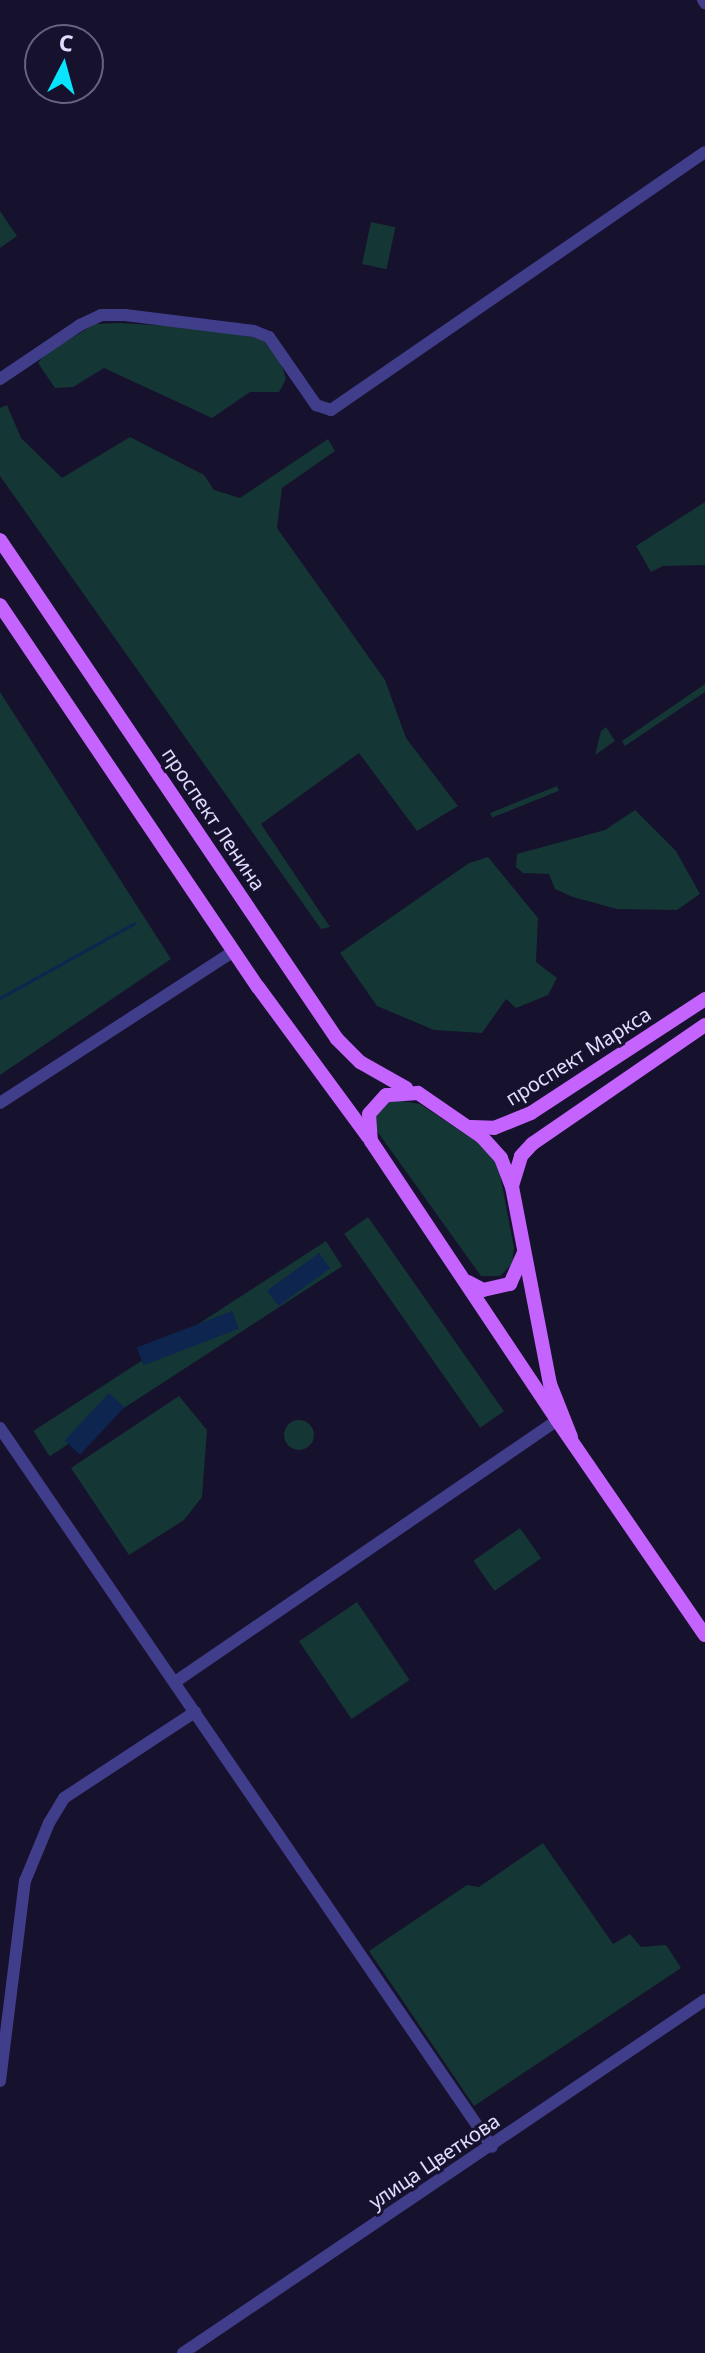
<!DOCTYPE html>
<html>
<head>
<meta charset="utf-8">
<style>
  body { margin:0 }
  #map { position:relative; width:705px; height:2353px; overflow:hidden; background:#16112c; font-family:"Noto Sans",sans-serif }
  div>[style] { position:absolute }
  [style*='--x'] { left:calc(var(--x)*1px); top:calc(var(--y)*1px); width:calc(var(--w)*1px); rotate:calc(var(--a)*1deg) }
  .green>* { inset:0; background:#143635; transform-origin:0 0 }
  .round { border-radius:50% }
  .water>* { inset:0; background:#0d254f; transform-origin:0 0 }
  .stream>* { height:3px; margin:-1.5px; padding:0 1.5px; transform-origin:1.5px; border-radius:1.5px; background:#0d254f }
  .minor>* { height:12px; margin:-6px; padding:0 6px; transform-origin:6px; border-radius:6px; background:#403d8a }
  .major>* { height:14px; margin:-7px; padding:0 7px; transform-origin:7px; border-radius:7px; background:#c563fe }
  span { translate:-50% -50%; white-space:nowrap; text-align:center; line-height:1.15; -webkit-text-stroke:6px #16112c; paint-order:stroke }
  .street-label { font-size:20px; color:#e0dcff }
  .north { position:absolute; left:24px; top:24px; width:80px; height:80px; box-sizing:border-box; background:#16112c; border:2px solid #676280; border-radius:50%; rotate:6deg; font-size:22px; font-weight:700; line-height:32px; text-align:center; color:#e0dcff }
  .north::after { content:''; display:block; margin:auto; width:28px; height:36px; background:#09e5fe; clip-path:polygon(50% 0,100% 100%,50% 72%,0 100%) }
</style>
</head>
<body>
<div id="map">
  <div class="green">
    <div style="clip-path:polygon(0 211px,17px 236px,0 248px)"></div>
    <div style="left:371px;top:222px;width:25px;height:43px;rotate:12deg"></div>
    <div style="clip-path:polygon(120px 323px,204px 328px,262px 339px,280px 360px,286px 379px,279px 392px,250px 392px,212px 418px,104px 368px,73px 387px,55px 388px,38px 363px,45px 354px,95px 324px)"></div>
    <div style="clip-path:polygon(7px 405px,21px 438px,62px 478px,130px 437px,204px 475px,214px 490px,240px 498px,328px 439px,335px 451px,282px 488px,277px 528px,385px 680px,406px 738px,458px 806px,417px 831px,359px 753px,261px 824px,330px 927px,321px 929px,0 476px,0 408px)"></div>
    <div style="clip-path:polygon(705px 502px,705px 565px,663px 566px,651px 572px,636px 546px)"></div>
    <div style="clip-path:polygon(705px 684px,705px 692px,625px 746px,622px 741px)"></div>
    <div style="clip-path:polygon(0 692px,171px 959px,0 1075px)"></div>
    <div style="clip-path:polygon(606px 727px,615px 741px,595px 755px,601px 731px)"></div>
    <div style="left:557px;top:786px;width:5px;height:72px;rotate:68deg"></div>
    <div style="clip-path:polygon(635px 810px,676px 851px,700px 894px,677px 910px,617px 909px,573px 897px,555px 889px,549px 874px,523px 873px,516px 867px,517px 854px,605px 830px)"></div>
    <div style="clip-path:polygon(488px 857px,538px 918px,536px 962px,557px 978px,548px 995px,516px 1008px,506px 999px,482px 1033px,434px 1030px,377px 1006px,340px 953px,469px 863px)"></div>
    <div style="clip-path:polygon(389px 1099px,420px 1104px,489px 1150px,499px 1169px,514px 1248px,512px 1264px,500px 1276px,481px 1276px,377px 1131px,375px 1117px)"></div>
    <div style="left:368px;top:1217px;width:237px;height:29px;rotate:55deg"></div>
    <div style="left:326px;top:1241px;width:30px;height:349px;rotate:57deg"></div>
    <div style="clip-path:polygon(179px 1396px,207px 1430px,202px 1497px,184px 1520px,129px 1555px,71px 1468px)"></div>
    <div class="round" style="left:284px;top:1420px;width:30px;height:30px"></div>
    <div style="left:520px;top:1528px;width:37px;height:57px;rotate:55deg"></div>
    <div style="left:357px;top:1602px;width:94px;height:70px;rotate:56deg"></div>
    <div style="clip-path:polygon(543px 1843px,613px 1944px,630px 1934px,641px 1947px,666px 1945px,681px 1968px,474px 2106px,369px 1951px,467px 1885px,479px 1887px)"></div>
  </div>
  <div class="water">
    <div style="left:319px;top:1253px;width:19px;height:64px;rotate:54deg"></div>
    <div style="left:232px;top:1311px;width:19px;height:102px;rotate:69deg"></div>
    <div style="left:109px;top:1393px;width:21px;height:65px;rotate:43deg"></div>
  </div>
  <div class="stream">
    <div style="--x:0;--y:998;--w:154;--a:-29.1"></div>
  </div>
  <div class="minor">
    <div style="--x:703;--y:0;--w:4;--a:56"></div>
    <div style="--x:0;--y:379;--w:97;--a:-34"></div>
    <div style="--x:80;--y:325;--w:23;--a:-25"></div>
    <div style="--x:101;--y:315;--w:24;--a:0"></div>
    <div style="--x:125;--y:315;--w:130;--a:7.1"></div>
    <div style="--x:254;--y:331;--w:16;--a:22"></div>
    <div style="--x:269;--y:337;--w:83;--a:55.3"></div>
    <div style="--x:316;--y:405;--w:16;--a:18"></div>
    <div style="--x:331;--y:410;--w:454;--a:-34.6"></div>
    <div style="--x:0;--y:1103;--w:279;--a:-33"></div>
    <div style="--x:0;--y:1428;--w:871;--a:55.62"></div>
    <div style="--x:175;--y:1682;--w:463;--a:-34.4"></div>
    <div style="--x:0;--y:2081;--w:202;--a:-82.9"></div>
    <div style="--x:25;--y:1881;--w:63;--a:-67.5"></div>
    <div style="--x:49;--y:1823;--w:29;--a:-59"></div>
    <div style="--x:64;--y:1798;--w:157;--a:-33.3"></div>
    <div style="--x:183;--y:2353;--w:630;--a:-34.07"></div>
  </div>
  <div class="major">
    <div style="--x:0;--y:540;--w:602;--a:55.97"></div>
    <div style="--x:337;--y:1039;--w:33;--a:45"></div>
    <div style="--x:360;--y:1062;--w:53;--a:29.5"></div>
    <div style="--x:0;--y:605;--w:461;--a:56"></div>
    <div style="--x:258;--y:987;--w:187;--a:53.7"></div>
    <div style="--x:471;--y:1127;--w:23;--a:2"></div>
    <div style="--x:494;--y:1128;--w:40;--a:-22"></div>
    <div style="--x:531;--y:1113;--w:208;--a:-33.2"></div>
    <div style="--x:512;--y:1186;--w:31;--a:-73"></div>
    <div style="--x:521;--y:1156;--w:16;--a:-47"></div>
    <div style="--x:532;--y:1144;--w:210;--a:-34.5"></div>
    <div style="--x:468;--y:1282;--w:17;--a:28"></div>
    <div style="--x:483;--y:1290;--w:28;--a:-13"></div>
    <div style="--x:510;--y:1284;--w:34;--a:-66"></div>
    <div style="--x:571;--y:1437;--w:57;--a:-111.6"></div>
    <div style="--x:550;--y:1384;--w:201;--a:-100.9"></div>
    <div style="--x:512;--y:1187;--w:31;--a:-111"></div>
    <div style="--x:501;--y:1158;--w:28;--a:-132"></div>
    <div style="--x:482;--y:1137;--w:78;--a:-145.5"></div>
    <div style="--x:418;--y:1093;--w:32;--a:176"></div>
    <div style="--x:386;--y:1095;--w:25;--a:132"></div>
    <div style="--x:369;--y:1114;--w:27;--a:86"></div>
    <div style="--x:371;--y:1141;--w:335;--a:56.3"></div>
    <div style="--x:557;--y:1420;--w:261;--a:55.5"></div>
  </div>
  <div class="street-label">
    <span style="left:214px;top:819px;rotate:56deg">проспект Ленина</span>
    <span style="left:578px;top:1056px;rotate:-32deg">проспект Маркса</span>
    <span style="left:434px;top:2161px;rotate:-34deg">улица Цветкова</span>
  </div>
  <div class="north">С</div>
</div>
</body>
</html>
